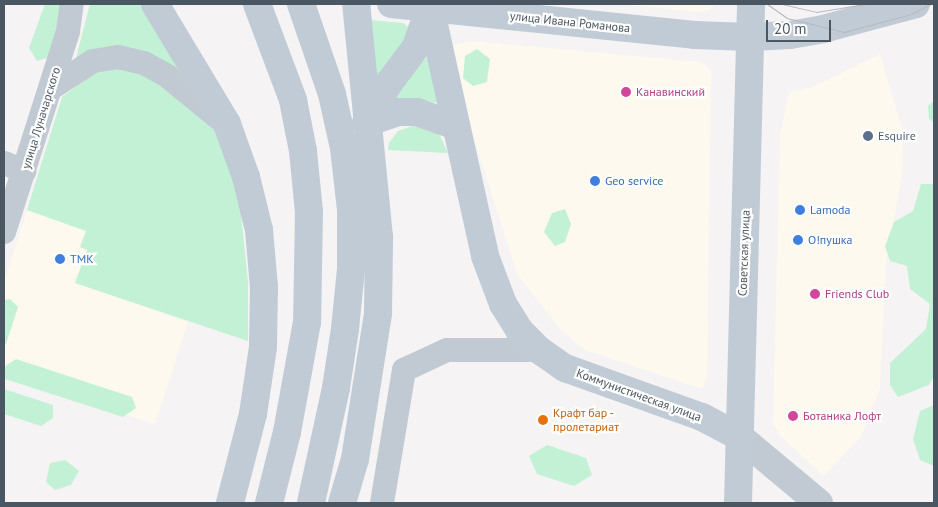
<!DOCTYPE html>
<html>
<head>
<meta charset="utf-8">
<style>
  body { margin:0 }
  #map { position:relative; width:938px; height:507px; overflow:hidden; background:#f5f3f3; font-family:"PT Sans",sans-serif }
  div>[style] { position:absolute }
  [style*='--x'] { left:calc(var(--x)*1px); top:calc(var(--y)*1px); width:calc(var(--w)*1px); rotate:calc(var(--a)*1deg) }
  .commercial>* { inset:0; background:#fdf9ef }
  .green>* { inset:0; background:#c3f1d5 }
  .minor>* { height:24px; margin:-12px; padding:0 12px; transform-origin:12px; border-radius:12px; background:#c1cad2 }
  .tertiary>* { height:28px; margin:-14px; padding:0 14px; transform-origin:14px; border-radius:14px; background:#c1cad2 }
  .secondary>* { height:28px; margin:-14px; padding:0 14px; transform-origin:14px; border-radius:14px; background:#c1cbd6 }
  .tram>* { height:1px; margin:-0.5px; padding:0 0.5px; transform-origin:0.5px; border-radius:0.5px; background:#b5b8bd }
  .dots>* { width:14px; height:14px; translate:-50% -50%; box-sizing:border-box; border:2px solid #fff; border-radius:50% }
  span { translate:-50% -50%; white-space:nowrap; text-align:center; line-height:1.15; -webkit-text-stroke:4.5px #fff; paint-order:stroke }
  .street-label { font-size:12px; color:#4a5661 }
  .hotel-label { font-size:12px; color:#b23c85 }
  .left { translate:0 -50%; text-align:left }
  .service-label { font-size:12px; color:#4e5e75 }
  .shop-label { font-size:12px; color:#366cbe }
  .food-label { font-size:12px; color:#c56008 }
  .frame { position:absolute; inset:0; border:5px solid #4a5661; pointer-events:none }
  .scale { position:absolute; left:766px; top:20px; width:65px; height:22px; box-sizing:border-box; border:2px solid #4a5661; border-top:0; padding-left:6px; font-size:15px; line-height:18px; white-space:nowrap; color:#4a5661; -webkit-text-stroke:4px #fff; paint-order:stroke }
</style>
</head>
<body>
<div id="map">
  <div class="commercial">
    <div style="clip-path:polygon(617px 4px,716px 4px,709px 10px,699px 12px)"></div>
    <div style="clip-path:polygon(472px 41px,700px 62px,711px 69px,707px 378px,702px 389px,585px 350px,560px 329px,517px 274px,445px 47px)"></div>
    <div style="clip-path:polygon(880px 54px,903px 132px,902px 175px,886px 262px,880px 389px,861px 437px,823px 476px,780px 435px,773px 423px,780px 135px,789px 92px,813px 87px)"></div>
    <div style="clip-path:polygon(27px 210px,86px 231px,87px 250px,75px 283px,188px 322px,155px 424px,4px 374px,4px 282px)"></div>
  </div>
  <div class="green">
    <div style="clip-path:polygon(45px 4px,60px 4px,64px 8px,50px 57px,37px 61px,29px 48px)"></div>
    <div style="clip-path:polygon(90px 4px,142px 4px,195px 83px,93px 50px,76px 58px)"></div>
    <div style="clip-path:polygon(370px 20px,403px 23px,412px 30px,412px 40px,375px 79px)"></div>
    <div style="clip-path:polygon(477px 49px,490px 59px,487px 82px,473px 86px,463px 78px,465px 56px)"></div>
    <div style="clip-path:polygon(430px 55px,442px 99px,436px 103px,417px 98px,390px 104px,408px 74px)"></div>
    <div style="clip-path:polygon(119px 68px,142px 71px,168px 88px,222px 136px,241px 214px,248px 282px,248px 341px,75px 283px,87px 250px,80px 247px,86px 231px,27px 210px,62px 97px,95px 72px)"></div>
    <div style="clip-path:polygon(934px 101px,934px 122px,929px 119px,928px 106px)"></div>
    <div style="clip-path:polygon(413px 126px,428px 127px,439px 134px,448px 153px,388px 150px,389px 143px,398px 131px)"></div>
    <div style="clip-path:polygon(921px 184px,934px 184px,934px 376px,929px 385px,898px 397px,890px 385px,890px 363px,926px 329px,930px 304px,910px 289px,907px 266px,890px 261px,885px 246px,894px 222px,913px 211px)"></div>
    <div style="clip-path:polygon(565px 209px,571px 224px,565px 242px,555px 246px,544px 232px,552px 213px)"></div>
    <div style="clip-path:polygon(10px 299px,18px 307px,6px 344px,4px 344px,4px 300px)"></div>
    <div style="clip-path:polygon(16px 359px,132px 397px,136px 408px,123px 417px,5px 379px,4px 367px)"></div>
    <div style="clip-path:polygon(4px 389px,53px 405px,53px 418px,41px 426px,4px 414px)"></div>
    <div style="clip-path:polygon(934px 405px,934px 466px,920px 460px,913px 439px,920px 411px)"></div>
    <div style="clip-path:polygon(547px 445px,586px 458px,592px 475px,574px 486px,537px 474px,529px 456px)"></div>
    <div style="clip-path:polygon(65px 460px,79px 471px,71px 485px,55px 490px,46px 482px,50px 463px)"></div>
  </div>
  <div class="minor">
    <div style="--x:50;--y:89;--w:51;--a:-33.1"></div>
    <div style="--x:93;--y:61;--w:25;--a:-9"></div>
    <div style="--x:118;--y:57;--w:27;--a:13"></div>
    <div style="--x:144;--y:63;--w:26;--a:29"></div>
    <div style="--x:167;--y:76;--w:68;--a:39.1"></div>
    <div style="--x:4;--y:163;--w:22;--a:22"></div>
    <div style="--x:4;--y:232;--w:211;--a:-72.3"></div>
    <div style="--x:68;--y:31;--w:27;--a:-82"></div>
    <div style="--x:382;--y:503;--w:135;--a:-80.6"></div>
    <div style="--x:404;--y:370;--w:47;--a:-24.9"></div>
    <div style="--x:447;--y:350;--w:92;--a:0"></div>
  </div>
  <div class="tertiary">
    <div style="--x:740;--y:437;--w:103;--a:39.9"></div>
  </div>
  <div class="secondary">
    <div style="--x:155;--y:4;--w:140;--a:59"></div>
    <div style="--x:227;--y:124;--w:56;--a:70.3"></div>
    <div style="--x:246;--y:177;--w:55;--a:76.2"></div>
    <div style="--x:259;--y:230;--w:57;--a:85"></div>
    <div style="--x:264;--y:287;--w:60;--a:91"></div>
    <div style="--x:263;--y:347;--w:68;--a:98.5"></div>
    <div style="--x:253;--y:414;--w:92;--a:104.5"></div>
    <div style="--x:257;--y:4;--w:103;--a:69.4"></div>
    <div style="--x:293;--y:100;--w:52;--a:78.9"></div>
    <div style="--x:303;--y:151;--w:61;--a:84.4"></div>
    <div style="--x:309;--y:212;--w:110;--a:91"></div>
    <div style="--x:307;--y:322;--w:112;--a:100.3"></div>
    <div style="--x:287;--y:432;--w:73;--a:104.2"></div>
    <div style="--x:301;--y:4;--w:95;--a:71"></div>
    <div style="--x:332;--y:94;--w:55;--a:77.5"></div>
    <div style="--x:344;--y:148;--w:61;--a:83.5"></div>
    <div style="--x:351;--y:209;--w:60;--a:90"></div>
    <div style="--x:351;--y:269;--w:60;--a:95.7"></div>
    <div style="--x:345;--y:329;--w:60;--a:98.7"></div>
    <div style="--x:336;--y:388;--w:118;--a:102.3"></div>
    <div style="--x:391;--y:4;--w:305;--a:5.8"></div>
    <div style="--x:694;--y:35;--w:56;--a:2"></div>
    <div style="--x:750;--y:37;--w:40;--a:-2.9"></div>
    <div style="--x:790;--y:35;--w:34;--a:-10"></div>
    <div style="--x:823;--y:29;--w:96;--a:-15"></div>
    <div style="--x:430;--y:7;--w:255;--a:77.5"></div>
    <div style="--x:485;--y:256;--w:51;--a:69.4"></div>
    <div style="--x:503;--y:304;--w:31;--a:58"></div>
    <div style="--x:519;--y:330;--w:28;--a:45"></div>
    <div style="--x:539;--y:350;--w:32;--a:35"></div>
    <div style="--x:565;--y:368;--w:145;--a:19.7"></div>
    <div style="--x:702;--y:417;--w:43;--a:27.8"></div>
    <div style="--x:366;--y:123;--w:46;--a:-60.1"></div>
    <div style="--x:389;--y:83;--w:45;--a:-53.1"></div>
    <div style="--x:416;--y:47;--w:40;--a:-71.1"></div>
    <div style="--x:366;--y:123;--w:34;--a:-19"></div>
    <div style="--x:398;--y:112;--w:19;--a:0"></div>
    <div style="--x:417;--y:112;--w:41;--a:19.7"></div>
    <div style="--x:342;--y:503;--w:46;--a:-73.5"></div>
    <div style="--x:355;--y:459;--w:148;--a:-81"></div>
    <div style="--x:378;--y:313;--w:76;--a:-89.2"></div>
    <div style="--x:379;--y:237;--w:234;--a:-95.6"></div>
    <div style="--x:738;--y:503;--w:499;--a:-88.5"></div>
  </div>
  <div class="tram">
    <div style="--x:767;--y:4;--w:24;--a:35"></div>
    <div style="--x:787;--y:18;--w:59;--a:13.8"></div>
    <div style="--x:844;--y:32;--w:69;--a:-15"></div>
    <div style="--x:911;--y:14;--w:22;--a:-27"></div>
    <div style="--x:782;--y:4;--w:35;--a:13"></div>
    <div style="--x:816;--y:12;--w:50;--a:-9.3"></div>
  </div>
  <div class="dots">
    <div style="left:626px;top:92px;background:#d1479c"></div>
    <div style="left:868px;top:136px;background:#5c6f8a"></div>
    <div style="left:595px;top:181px;background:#3f7fe0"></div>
    <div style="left:800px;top:210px;background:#3f7fe0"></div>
    <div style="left:798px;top:240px;background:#3f7fe0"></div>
    <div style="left:60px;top:259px;background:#3f7fe0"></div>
    <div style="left:815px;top:294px;background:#d1479c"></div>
    <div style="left:793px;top:416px;background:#d1479c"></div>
    <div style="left:543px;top:420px;background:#e8710a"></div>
  </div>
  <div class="street-label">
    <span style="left:570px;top:22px;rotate:6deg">улица Ивана Романова</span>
    <span style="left:41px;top:118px;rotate:-73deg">улица Луначарского</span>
    <span style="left:744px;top:253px;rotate:-88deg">Советская улица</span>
    <span style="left:639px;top:395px;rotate:20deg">Коммунистическая улица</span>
  </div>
  <div class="hotel-label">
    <span class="left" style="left:636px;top:92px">Канавинский</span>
    <span class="left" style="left:825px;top:294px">Friends Club</span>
    <span class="left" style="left:803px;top:416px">Ботаника Лофт</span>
  </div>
  <div class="service-label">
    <span class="left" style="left:878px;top:136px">Esquire</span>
  </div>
  <div class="shop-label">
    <span class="left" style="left:605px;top:181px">Geo service</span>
    <span class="left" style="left:810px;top:210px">Lamoda</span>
    <span class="left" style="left:808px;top:240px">О!пушка</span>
    <span class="left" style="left:70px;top:259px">ТМК</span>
  </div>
  <div class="food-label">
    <span class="left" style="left:553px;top:420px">Крафт бар -<br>пролетариат</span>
  </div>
  <div class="frame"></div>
  <div class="scale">20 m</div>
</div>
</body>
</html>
